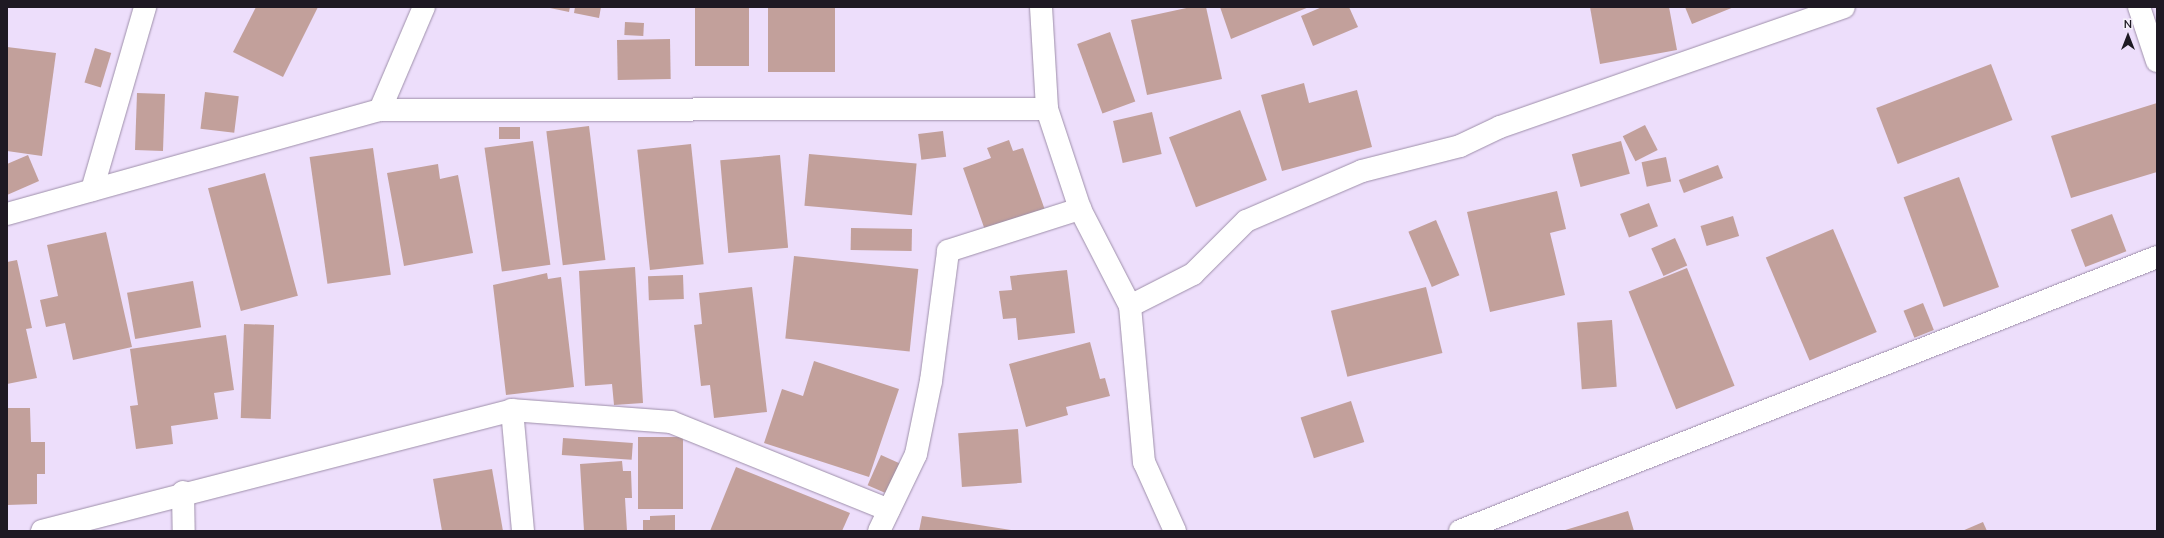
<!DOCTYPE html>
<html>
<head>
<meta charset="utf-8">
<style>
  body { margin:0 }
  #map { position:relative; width:2164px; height:538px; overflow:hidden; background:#eddefb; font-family:Mulish,sans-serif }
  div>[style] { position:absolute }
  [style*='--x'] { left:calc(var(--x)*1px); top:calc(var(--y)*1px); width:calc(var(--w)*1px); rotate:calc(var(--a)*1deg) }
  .building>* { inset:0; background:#c2a09b; transform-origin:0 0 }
  .roads { filter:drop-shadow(0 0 1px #9e8faa) drop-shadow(0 0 1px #9e8faa) }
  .street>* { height:22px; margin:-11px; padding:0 11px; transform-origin:11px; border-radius:11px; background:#fff }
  span { translate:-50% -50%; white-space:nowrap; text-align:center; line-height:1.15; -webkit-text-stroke:3.5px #f6f0fb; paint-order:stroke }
  .frame { position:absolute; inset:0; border:8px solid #1e1923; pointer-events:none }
  .north { position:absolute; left:2108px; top:16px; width:40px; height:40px; -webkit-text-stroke:3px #f6f0fb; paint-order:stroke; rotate:0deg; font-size:11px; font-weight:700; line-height:16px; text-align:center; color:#1e1923 }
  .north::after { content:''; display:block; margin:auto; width:14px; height:18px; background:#1e1923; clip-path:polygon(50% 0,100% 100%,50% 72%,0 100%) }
</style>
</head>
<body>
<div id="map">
  <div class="building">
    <div style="clip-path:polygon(256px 7px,318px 7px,283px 77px,233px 52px)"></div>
    <div style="clip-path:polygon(545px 7px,570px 7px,569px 12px)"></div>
    <div style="clip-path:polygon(575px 7px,601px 7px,599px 18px,574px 13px)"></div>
    <div style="left:695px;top:7px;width:54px;height:59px"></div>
    <div style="left:768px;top:7px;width:67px;height:65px"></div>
    <div style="clip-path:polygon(1191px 7px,1206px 7px,1222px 79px,1147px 95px,1131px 20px)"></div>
    <div style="clip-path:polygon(1220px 7px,1309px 7px,1231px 39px)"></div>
    <div style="clip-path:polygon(1322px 7px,1349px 7px,1358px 27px,1313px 46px,1301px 16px)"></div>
    <div style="clip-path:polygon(1590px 7px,1669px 7px,1677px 50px,1600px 64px)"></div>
    <div style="clip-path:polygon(1685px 7px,1734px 7px,1692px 24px)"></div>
    <div style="left:625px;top:22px;width:19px;height:13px;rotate:3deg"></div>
    <div style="left:1110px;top:32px;width:74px;height:35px;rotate:70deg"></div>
    <div style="left:670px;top:39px;width:40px;height:53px;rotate:89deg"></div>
    <div style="clip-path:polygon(7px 47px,56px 53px,42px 156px,7px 151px)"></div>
    <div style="left:95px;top:48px;width:17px;height:36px;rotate:17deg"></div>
    <div style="left:1991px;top:64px;width:60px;height:123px;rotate:69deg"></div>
    <div style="clip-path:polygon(1304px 83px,1309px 103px,1357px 90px,1372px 147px,1282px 171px,1261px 95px)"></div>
    <div style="left:205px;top:92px;width:34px;height:37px;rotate:7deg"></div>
    <div style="left:137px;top:93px;width:28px;height:57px;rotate:2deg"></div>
    <div style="clip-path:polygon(2157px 103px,2157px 172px,2071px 198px,2051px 136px)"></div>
    <div style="left:1240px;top:110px;width:75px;height:76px;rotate:69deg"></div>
    <div style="left:1152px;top:112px;width:43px;height:40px;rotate:77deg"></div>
    <div style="left:1645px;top:125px;width:28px;height:25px;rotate:63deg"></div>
    <div style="left:589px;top:126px;width:135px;height:43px;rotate:83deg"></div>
    <div style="left:499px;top:127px;width:21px;height:12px"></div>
    <div style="left:943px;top:131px;width:26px;height:25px;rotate:83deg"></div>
    <div style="clip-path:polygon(1009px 140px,1013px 151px,1023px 148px,1046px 213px,986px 233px,963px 168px,991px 158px,987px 148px)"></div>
    <div style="left:533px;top:141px;width:125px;height:49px;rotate:82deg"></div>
    <div style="left:1621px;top:141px;width:34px;height:51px;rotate:75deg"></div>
    <div style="left:691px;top:144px;width:121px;height:54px;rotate:84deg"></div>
    <div style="left:373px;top:148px;width:128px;height:64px;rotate:82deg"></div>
    <div style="left:809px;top:154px;width:108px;height:52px;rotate:5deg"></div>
    <div style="clip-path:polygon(28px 155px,39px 181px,7px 195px,7px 164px)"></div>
    <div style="left:780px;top:155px;width:93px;height:60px;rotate:85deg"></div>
    <div style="left:1666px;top:157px;width:25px;height:25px;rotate:78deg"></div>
    <div style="clip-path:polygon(438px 164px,440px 179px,458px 175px,473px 253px,404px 266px,387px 173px)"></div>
    <div style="left:1718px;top:165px;width:14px;height:42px;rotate:69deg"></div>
    <div style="left:265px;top:173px;width:127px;height:59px;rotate:75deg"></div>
    <div style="left:1959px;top:177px;width:117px;height:59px;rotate:70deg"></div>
    <div style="clip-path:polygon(1557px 191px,1566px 229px,1550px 233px,1565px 295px,1490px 312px,1467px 212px)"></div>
    <div style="left:1649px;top:203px;width:25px;height:31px;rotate:69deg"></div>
    <div style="left:2112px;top:214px;width:40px;height:44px;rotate:69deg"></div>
    <div style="left:1733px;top:216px;width:21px;height:34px;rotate:73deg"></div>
    <div style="left:1436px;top:220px;width:60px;height:30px;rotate:67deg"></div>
    <div style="left:851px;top:228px;width:61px;height:22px;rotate:1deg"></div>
    <div style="left:1833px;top:229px;width:112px;height:73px;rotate:67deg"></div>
    <div style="clip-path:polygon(106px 232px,132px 347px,73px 360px,65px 323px,46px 327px,40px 300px,58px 296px,47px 245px)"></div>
    <div style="left:1675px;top:238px;width:30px;height:26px;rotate:66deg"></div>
    <div style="left:794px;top:256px;width:125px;height:83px;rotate:6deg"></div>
    <div style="clip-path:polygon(17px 260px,32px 328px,26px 329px,37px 378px,7px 384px,7px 262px)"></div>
    <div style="clip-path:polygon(635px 267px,643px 403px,614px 405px,612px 384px,585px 386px,579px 271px)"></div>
    <div style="left:1687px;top:268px;width:127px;height:63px;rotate:68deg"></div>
    <div style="clip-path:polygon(1067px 270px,1075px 333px,1018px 340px,1016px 318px,1003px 319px,999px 291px,1012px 290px,1010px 276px)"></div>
    <div style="clip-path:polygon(547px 273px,548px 279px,561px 277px,574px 387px,506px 395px,493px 285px)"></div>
    <div style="left:683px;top:275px;width:24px;height:35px;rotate:88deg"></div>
    <div style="left:193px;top:281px;width:47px;height:67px;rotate:80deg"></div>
    <div style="clip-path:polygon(752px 287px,767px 412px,714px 418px,710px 385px,701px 386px,694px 325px,702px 324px,699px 293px)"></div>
    <div style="left:1426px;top:287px;width:68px;height:98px;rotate:76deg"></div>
    <div style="left:1923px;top:303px;width:29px;height:21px;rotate:68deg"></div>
    <div style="left:1612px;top:320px;width:67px;height:35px;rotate:86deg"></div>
    <div style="left:244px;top:324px;width:30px;height:94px;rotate:2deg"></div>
    <div style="clip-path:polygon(226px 335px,234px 390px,214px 393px,218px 419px,171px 426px,173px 444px,136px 449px,130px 406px,138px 405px,130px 349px)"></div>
    <div style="clip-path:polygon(1090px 342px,1100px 379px,1105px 378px,1110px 396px,1066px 407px,1068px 415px,1026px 427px,1009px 364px)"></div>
    <div style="clip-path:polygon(814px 361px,899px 389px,869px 477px,764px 443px,782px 389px,803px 396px)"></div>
    <div style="left:1351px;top:401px;width:43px;height:53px;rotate:72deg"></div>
    <div style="clip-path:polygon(7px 408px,30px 408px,31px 442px,45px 442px,45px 474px,37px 474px,37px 504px,7px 505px)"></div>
    <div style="left:1018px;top:429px;width:54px;height:60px;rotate:86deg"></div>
    <div style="left:638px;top:437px;width:45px;height:72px"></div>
    <div style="left:563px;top:438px;width:70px;height:17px;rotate:4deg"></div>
    <div style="left:881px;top:455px;width:22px;height:33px;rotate:24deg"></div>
    <div style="clip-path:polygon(622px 461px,623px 471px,631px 471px,632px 498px,625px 498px,627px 531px,584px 531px,580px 464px)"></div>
    <div style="clip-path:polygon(736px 467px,850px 513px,842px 531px,710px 531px)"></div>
    <div style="clip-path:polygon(492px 469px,503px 531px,442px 531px,433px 479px)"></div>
    <div style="clip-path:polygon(1628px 511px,1634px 531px,1562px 531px)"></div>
    <div style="clip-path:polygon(675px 515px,675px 531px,643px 531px,643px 520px,650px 520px,650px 516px)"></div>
    <div style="clip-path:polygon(922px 516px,1011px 530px,1011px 531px,919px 531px)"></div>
    <div style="clip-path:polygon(1983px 522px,1987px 531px,1962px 531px)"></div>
  </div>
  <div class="roads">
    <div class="street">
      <div style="--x:1041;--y:7;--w:102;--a:86.6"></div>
      <div style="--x:1047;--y:109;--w:105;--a:71.7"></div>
      <div style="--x:1080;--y:209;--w:109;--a:62.7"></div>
      <div style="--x:1130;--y:306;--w:71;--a:-26.9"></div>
      <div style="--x:1193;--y:274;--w:75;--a:-45"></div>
      <div style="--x:1246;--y:221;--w:126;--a:-23.3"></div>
      <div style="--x:1362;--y:171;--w:101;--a:-14.3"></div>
      <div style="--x:1460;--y:146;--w:44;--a:-25.4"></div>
      <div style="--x:1500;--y:127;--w:364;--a:-19.2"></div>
      <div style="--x:2139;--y:7;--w:57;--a:71.6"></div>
      <div style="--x:380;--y:110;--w:112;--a:-66.9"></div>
      <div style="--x:92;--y:190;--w:191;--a:-73.8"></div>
      <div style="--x:7;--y:214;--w:387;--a:-15.6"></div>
      <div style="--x:380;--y:110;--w:667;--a:-0.09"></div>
      <div style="--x:1130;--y:306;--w:157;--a:84.9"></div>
      <div style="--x:1144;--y:462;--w:76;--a:65.8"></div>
      <div style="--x:512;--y:410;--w:121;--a:84.8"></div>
      <div style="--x:183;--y:492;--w:39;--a:89"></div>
      <div style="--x:42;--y:531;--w:485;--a:-14.4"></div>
      <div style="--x:512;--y:410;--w:159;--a:4.3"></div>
      <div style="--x:671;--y:422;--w:235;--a:22"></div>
      <div style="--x:879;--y:531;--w:85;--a:-64.3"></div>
      <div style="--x:916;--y:454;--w:75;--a:-78.4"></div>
      <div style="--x:931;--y:381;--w:131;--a:-82.5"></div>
      <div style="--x:948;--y:251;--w:139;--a:-17.7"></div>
      <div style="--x:1460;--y:531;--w:749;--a:-21.46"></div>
    </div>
  </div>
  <div class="frame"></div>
  <div class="north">N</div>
</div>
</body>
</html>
